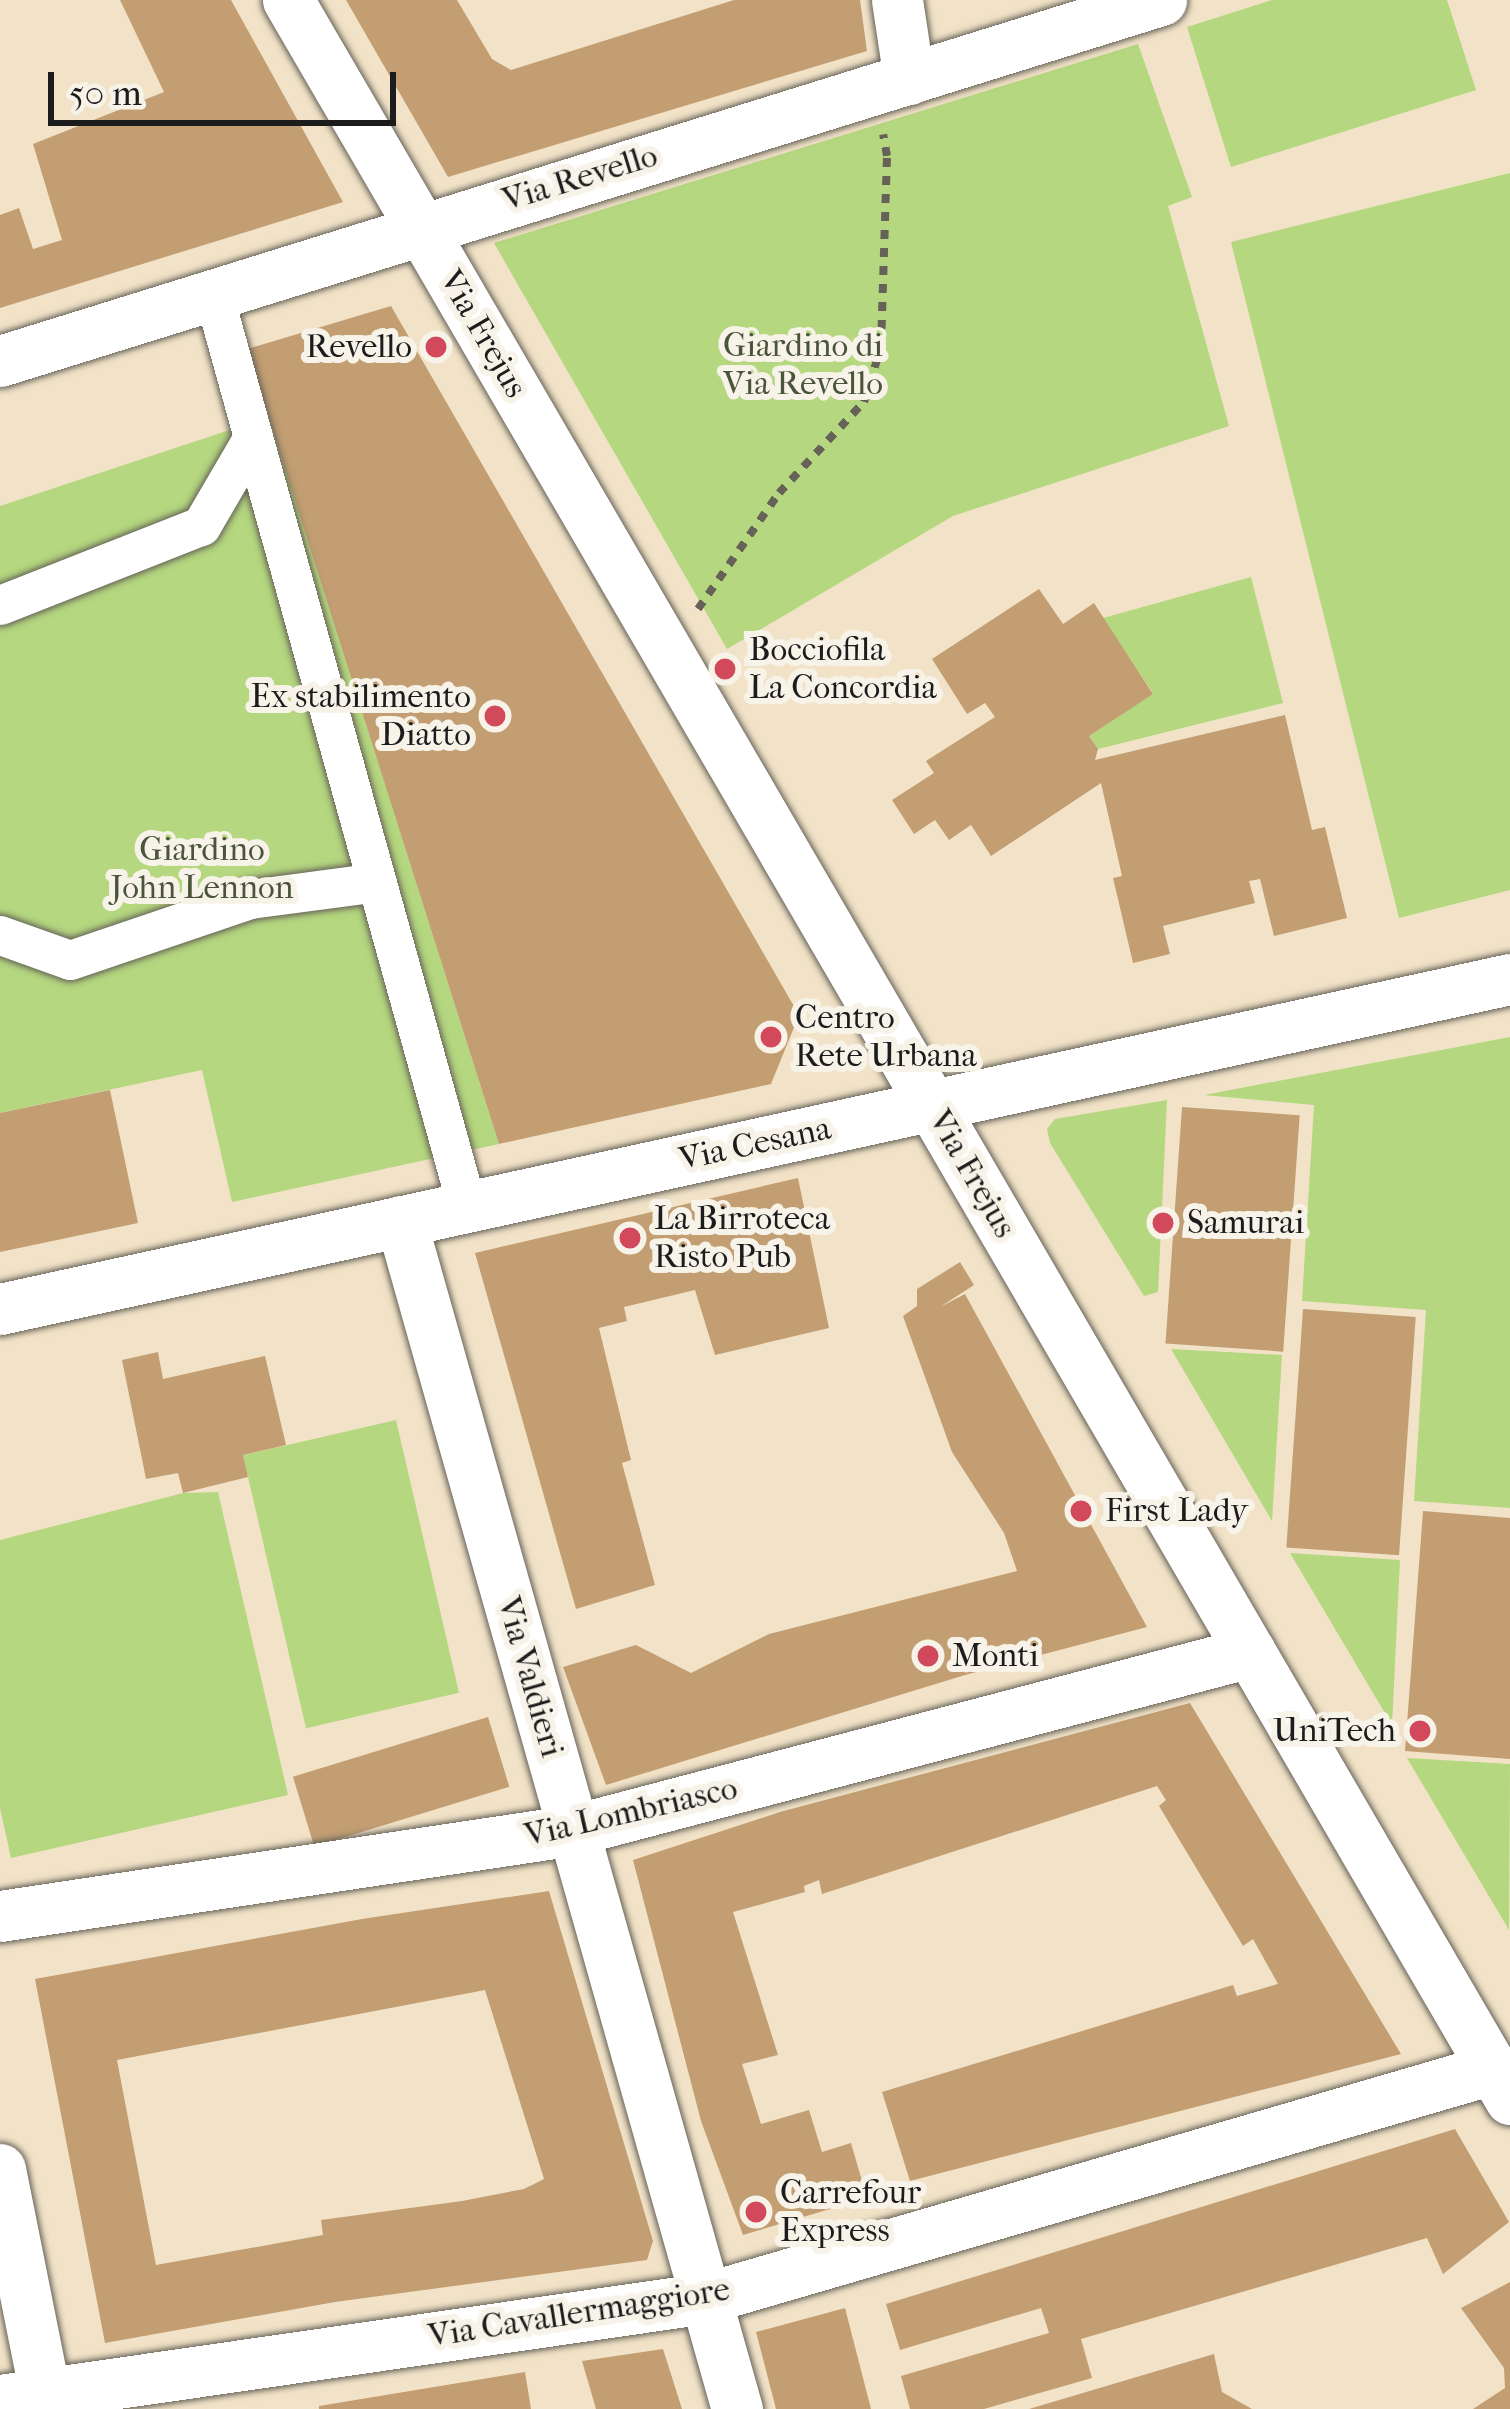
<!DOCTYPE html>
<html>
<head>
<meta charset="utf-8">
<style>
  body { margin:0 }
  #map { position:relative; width:1510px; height:2409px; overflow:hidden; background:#f2e3c8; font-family:"IM FELL French Canon",serif }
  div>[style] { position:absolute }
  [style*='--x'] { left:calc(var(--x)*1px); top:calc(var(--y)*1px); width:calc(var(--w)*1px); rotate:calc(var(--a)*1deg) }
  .green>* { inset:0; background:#b4d77f; transform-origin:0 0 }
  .building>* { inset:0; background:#c29e72; transform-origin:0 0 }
  .path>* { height:8px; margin-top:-4px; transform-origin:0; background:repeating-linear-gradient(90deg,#676258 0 9px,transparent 0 18px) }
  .roads { filter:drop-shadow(0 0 3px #676258) drop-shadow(0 0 3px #676258) }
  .pedestrian>* { height:39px; margin:-19.5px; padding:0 19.5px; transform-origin:19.5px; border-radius:19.5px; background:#fff }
  .minor>* { height:51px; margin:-25.5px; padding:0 25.5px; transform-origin:25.5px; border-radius:25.5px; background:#fff }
  .dots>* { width:33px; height:33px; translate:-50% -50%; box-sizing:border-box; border:6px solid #f7f3e8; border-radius:50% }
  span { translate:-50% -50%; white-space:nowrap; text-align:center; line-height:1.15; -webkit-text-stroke:12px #f7f3e8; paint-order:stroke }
  .street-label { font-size:33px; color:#1c1c1c }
  .park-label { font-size:33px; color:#4a543a }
  .poi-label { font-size:33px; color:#1c1c1c }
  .right { translate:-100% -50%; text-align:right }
  .left { translate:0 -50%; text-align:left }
  .scale { position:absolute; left:48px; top:72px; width:348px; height:54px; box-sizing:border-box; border:6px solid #1c1c1c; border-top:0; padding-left:15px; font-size:36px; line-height:42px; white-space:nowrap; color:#1c1c1c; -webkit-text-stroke:9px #f7f3e8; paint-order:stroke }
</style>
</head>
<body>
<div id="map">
  <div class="green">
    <div style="clip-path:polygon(1272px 0,1447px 0,1476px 90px,1231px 167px,1187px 27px)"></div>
    <div style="clip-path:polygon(1138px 44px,1192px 197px,1168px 206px,1229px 426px,953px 516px,727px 649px,494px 243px)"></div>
    <div style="clip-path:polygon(1510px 173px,1510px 890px,1399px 918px,1231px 242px)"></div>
    <div style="clip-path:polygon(269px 417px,499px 1144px,232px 1202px,202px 1070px,0 1113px,0 506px)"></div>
    <div style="clip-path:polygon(1251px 577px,1283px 703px,1098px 749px,1089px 736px,1153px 693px,1103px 618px)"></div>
    <div style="clip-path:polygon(1510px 1037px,1510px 1508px,1414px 1501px,1426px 1310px,1302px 1301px,1314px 1105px,1204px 1095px)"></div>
    <div style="clip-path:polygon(1167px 1100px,1158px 1292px,1144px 1296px,1050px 1143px,1047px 1129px,1055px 1119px)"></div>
    <div style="clip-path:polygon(1171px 1349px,1282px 1355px,1272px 1521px)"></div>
    <div style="left:396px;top:1420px;width:280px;height:157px;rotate:77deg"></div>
    <div style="clip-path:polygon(218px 1492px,288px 1795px,11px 1858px,0 1808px,0 1540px,183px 1493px)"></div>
    <div style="clip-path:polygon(1290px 1553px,1400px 1560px,1392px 1725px)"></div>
    <div style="clip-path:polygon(1407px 1758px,1510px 1764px,1509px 1930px)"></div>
  </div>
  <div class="building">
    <div style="clip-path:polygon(120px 0,231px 0,343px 202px,0 308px,0 215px,19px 208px,33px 249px,62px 240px,33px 144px,164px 92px)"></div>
    <div style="clip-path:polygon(346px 0,457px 0,492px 59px,511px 70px,734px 0,860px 0,867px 51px,448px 177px)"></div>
    <div style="clip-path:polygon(391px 306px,799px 1015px,771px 1084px,499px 1144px,247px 349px)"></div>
    <div style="clip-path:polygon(1039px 589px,1063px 624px,1094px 603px,1153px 694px,1089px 736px,1098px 749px,1095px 760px,1285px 715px,1312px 830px,1325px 827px,1347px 918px,1274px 936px,1260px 879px,1249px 881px,1255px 903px,1163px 926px,1170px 954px,1133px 963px,1113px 878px,1122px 876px,1101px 783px,991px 856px,971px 825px,949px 840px,935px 820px,914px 834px,892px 800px,934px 773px,926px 761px,995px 717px,985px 703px,967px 714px,932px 659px)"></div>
    <div style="clip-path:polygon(110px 1090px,138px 1223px,0 1252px,0 1113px)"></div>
    <div style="left:1182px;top:1107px;width:118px;height:237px;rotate:4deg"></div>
    <div style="clip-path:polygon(798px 1178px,829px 1328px,715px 1355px,695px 1290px,624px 1307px,627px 1321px,599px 1328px,631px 1460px,622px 1463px,655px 1585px,576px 1609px,475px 1253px)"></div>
    <div style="clip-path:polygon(960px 1262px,974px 1285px,940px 1307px,965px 1294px,1147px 1627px,965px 1675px,606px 1785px,563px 1667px,636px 1645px,691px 1673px,769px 1634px,1017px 1571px,1004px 1533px,952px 1452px,903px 1316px,917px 1306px,917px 1289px)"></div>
    <div style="left:1303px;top:1309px;width:113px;height:239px;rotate:4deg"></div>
    <div style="clip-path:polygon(158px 1352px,163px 1379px,265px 1356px,286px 1445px,243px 1455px,248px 1477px,183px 1493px,178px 1473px,146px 1479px,122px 1360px)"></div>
    <div style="clip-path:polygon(1423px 1511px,1510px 1518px,1510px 1759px,1405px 1751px)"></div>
    <div style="clip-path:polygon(1190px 1703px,1401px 2054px,910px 2181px,882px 2092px,1233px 1985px,1237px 1996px,1278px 1984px,1253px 1939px,1243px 1946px,1159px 1806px,1166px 1800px,1157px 1786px,822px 1894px,819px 1880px,804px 1886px,805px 1892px,733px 1912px,778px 2055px,742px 2064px,761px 2124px,809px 2110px,822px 2152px,851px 2143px,867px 2198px,743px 2235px,701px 2121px,633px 1860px,780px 1812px)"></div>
    <div style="left:488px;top:1717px;width:73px;height:204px;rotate:73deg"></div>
    <div style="clip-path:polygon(evenodd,549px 1891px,653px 2241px,647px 2260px,335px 2302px,105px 2343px,35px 1979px,362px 1919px,549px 1891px,485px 1990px,544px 2179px,524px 2189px,462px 2201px,321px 2220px,323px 2235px,156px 2265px,117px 2060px,485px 1990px)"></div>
    <div style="clip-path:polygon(1455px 2129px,1509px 2222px,1443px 2274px,1427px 2238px,1081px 2339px,1092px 2378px,984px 2409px,910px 2409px,901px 2376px,1049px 2333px,1041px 2308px,900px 2350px,886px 2304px)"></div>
    <div style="clip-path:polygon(1510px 2282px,1510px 2409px,1473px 2409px,1505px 2388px,1504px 2368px,1461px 2308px)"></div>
    <div style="clip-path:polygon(845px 2308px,871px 2409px,776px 2409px,756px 2332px)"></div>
    <div style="clip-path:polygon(663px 2349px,682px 2409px,596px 2409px,582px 2361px)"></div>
    <div style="clip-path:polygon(1214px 2354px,1222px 2392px,1252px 2409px,1029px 2409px)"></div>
    <div style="clip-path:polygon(525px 2372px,531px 2409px,319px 2409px,319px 2406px)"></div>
  </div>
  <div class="path">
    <div style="--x:698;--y:609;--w:141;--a:-55.1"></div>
    <div style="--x:779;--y:493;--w:125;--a:-47"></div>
    <div style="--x:864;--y:402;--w:58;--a:-72.8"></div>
    <div style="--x:881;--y:347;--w:191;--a:-88.2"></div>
    <div style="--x:887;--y:156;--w:22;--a:-100"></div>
  </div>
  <div class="roads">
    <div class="pedestrian">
      <div style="--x:213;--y:293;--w:949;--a:74.47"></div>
      <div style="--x:0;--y:605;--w:216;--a:-21.5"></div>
      <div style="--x:201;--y:526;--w:103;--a:-59.7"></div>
      <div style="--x:0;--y:935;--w:74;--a:19.7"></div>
      <div style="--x:70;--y:960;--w:190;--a:-18.7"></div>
      <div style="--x:250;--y:899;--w:128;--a:-7.6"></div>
    </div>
    <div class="minor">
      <div style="--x:288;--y:0;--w:2429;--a:59.79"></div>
      <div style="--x:897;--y:0;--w:80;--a:81.4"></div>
      <div style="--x:0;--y:361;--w:1216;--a:-17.27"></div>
      <div style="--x:401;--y:1221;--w:1235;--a:74.21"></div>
      <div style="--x:0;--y:1309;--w:1546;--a:-12.33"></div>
      <div style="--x:0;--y:1916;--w:580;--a:-8.52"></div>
      <div style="--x:574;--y:1830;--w:699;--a:-14.75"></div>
      <div style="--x:0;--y:2169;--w:245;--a:78.7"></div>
      <div style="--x:0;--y:2400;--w:713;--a:-8.22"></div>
      <div style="--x:706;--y:2298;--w:819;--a:-16.24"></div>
    </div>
  </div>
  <div class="dots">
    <div style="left:436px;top:347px;background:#d1495b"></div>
    <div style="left:725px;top:669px;background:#d1495b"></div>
    <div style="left:495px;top:716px;background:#d1495b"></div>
    <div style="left:771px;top:1037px;background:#d1495b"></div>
    <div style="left:1163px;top:1223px;background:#d1495b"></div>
    <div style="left:630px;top:1238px;background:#d1495b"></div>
    <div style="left:1081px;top:1511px;background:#d1495b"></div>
    <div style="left:928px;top:1656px;background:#d1495b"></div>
    <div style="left:1420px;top:1731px;background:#d1495b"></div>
    <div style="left:756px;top:2212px;background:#d1495b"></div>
  </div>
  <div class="street-label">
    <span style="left:580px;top:178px;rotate:-17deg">Via Revello</span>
    <span style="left:483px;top:334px;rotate:60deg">Via Frejus</span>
    <span style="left:755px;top:1144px;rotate:-12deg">Via Cesana</span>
    <span style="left:972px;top:1174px;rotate:60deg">Via Frejus</span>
    <span style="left:530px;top:1677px;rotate:74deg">Via Valdieri</span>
    <span style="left:631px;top:1812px;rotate:-13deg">Via Lombriasco</span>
    <span style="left:579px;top:2313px;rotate:-9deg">Via Cavallermaggiore</span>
  </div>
  <div class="park-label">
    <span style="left:803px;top:365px">Giardino di<br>Via Revello</span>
    <span style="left:202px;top:869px">Giardino<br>John Lennon</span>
  </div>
  <div class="poi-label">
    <span class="right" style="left:412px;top:347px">Revello</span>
    <span class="left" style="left:749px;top:669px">Bocciofila<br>La Concordia</span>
    <span class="right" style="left:471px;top:716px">Ex stabilimento<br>Diatto</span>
    <span class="left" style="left:795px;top:1037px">Centro<br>Rete Urbana</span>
    <span class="left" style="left:654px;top:1238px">La Birroteca<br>Risto Pub</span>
    <span class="left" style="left:1187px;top:1223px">Samurai</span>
    <span class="left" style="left:1105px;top:1511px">First Lady</span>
    <span class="left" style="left:952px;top:1656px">Monti</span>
    <span class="right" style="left:1396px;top:1731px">UniTech</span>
    <span class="left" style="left:780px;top:2212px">Carrefour<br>Express</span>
  </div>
  <div class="scale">50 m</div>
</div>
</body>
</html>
